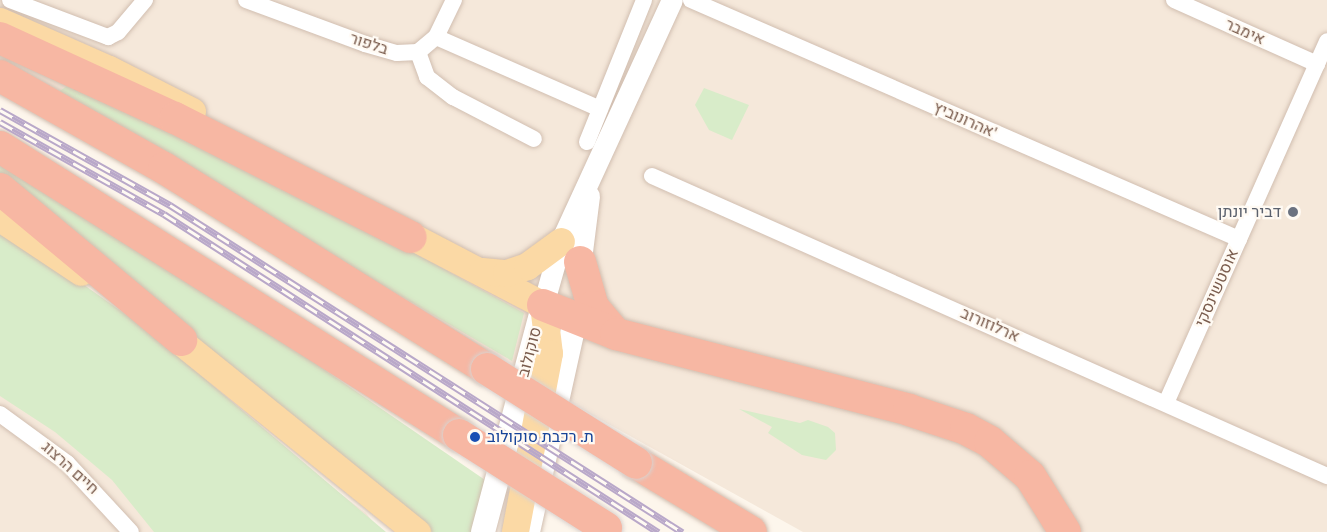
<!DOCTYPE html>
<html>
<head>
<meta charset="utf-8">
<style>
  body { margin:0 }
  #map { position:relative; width:1327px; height:532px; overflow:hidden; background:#fdf6ec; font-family:"Fira Sans Condensed",Heebo,sans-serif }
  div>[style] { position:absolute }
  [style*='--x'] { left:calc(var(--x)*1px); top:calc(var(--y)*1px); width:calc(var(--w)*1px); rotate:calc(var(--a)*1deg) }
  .residential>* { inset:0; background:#f5e8da }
  .green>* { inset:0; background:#d8ecc9 }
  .roads { filter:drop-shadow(0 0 2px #d1beb0) drop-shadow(0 0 2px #d1beb0) }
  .minor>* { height:16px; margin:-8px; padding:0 8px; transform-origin:8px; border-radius:8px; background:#fff }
  .tertiary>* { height:21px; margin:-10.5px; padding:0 10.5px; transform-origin:10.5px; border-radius:10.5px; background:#fff }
  .secondary>* { height:24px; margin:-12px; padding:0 12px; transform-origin:12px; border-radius:12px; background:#fff }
  .primary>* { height:27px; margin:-13.5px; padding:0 13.5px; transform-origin:13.5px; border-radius:13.5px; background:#fbd9a5 }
  .motorway>* { height:32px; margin:-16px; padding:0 16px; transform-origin:16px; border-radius:16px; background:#f7b7a3 }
  .rail>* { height:7px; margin-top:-3.5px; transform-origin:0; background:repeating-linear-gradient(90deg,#fffaf3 0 14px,#b9a8c9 0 28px); box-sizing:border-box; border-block:2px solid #b9a8c9 }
  .bridges { filter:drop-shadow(0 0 2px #dad1cd) drop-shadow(0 0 2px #dad1cd) }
  .motorway-bridge>* { height:32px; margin:-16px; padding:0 16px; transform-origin:16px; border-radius:16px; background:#f7b7a3 }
  .dots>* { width:16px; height:16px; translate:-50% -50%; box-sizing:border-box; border:3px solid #fffaf3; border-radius:50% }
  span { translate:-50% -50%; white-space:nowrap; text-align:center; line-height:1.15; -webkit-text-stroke:4.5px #fffaf3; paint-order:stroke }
  .street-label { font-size:16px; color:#7a5c4d }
  .worship-label { font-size:16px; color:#5b616d }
  .right { translate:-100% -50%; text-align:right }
  .transit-label { font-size:16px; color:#164399 }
  .left { translate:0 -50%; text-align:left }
</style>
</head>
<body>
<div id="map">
  <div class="residential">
    <div style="clip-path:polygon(0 0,1327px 0,1327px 532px,803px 532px,0 86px)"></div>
    <div style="clip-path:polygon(0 237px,366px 513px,381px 532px,0 532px)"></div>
  </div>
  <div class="green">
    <div style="clip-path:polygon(70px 84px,259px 168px,524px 313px,512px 361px,55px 94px)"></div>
    <div style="clip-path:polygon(704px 88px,749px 105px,732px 140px,709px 130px,695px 105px)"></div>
    <div style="clip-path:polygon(0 157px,204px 287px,488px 482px,477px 532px,432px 532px,406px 516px,0 174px)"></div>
    <div style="clip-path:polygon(0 225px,146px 329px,386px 532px,154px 532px,112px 480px,55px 432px,0 396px)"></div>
    <div style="clip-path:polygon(739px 409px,800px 423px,808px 420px,828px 427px,835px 433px,836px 450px,826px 460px,802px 455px,768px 433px,772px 427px)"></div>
  </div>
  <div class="roads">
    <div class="minor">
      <div style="--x:10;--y:0;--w:105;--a:20.7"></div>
      <div style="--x:108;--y:37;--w:11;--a:-27"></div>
      <div style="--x:118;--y:32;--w:42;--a:-49.8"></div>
      <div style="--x:246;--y:0;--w:127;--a:20.3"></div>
      <div style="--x:365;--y:44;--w:33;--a:16"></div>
      <div style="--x:397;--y:53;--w:21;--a:-3"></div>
      <div style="--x:418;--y:52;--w:27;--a:70"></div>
      <div style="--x:427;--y:77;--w:33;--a:38"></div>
      <div style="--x:453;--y:97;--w:91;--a:27.4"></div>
      <div style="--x:691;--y:0;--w:598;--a:23.56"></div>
      <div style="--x:1174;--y:0;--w:157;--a:24.1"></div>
      <div style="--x:436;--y:37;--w:179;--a:23.7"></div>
      <div style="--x:418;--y:52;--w:23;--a:-40"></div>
      <div style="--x:436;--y:37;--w:41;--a:-64.1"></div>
      <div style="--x:587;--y:142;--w:153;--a:-68.1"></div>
      <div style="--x:652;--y:176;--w:739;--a:23.96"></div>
      <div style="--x:1166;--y:403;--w:396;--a:-66"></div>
      <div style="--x:0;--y:414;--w:83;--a:36.2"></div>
      <div style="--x:67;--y:463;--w:94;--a:47.2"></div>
    </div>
    <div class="tertiary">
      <div style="--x:579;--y:275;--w:80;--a:-82.8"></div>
      <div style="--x:543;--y:305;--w:66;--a:-74.3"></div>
      <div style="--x:561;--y:241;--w:265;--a:-65.3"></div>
    </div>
    <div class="secondary">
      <div style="--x:483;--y:532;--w:230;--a:-75.1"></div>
      <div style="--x:528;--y:532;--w:217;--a:-77.5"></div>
    </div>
    <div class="primary">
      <div style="--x:0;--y:21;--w:119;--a:23.8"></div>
      <div style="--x:109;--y:69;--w:93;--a:26.8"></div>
      <div style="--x:0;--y:218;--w:97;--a:33.7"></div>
      <div style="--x:394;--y:227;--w:168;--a:27.6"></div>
      <div style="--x:543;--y:305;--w:48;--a:82.9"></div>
      <div style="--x:549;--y:353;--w:182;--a:100.8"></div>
      <div style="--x:482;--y:271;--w:24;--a:5"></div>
      <div style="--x:506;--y:273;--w:22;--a:-18"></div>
      <div style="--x:527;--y:266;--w:42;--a:-36.3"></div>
      <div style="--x:165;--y:329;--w:324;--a:38.9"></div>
    </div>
    <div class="motorway">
      <div style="--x:0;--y:38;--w:192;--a:24.6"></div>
      <div style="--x:175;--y:118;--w:264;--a:26.8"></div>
      <div style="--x:0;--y:76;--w:188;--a:29.3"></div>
      <div style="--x:164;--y:168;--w:380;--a:31.9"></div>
      <div style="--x:0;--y:147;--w:542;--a:32.11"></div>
      <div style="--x:0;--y:189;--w:236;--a:39.8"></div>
      <div style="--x:580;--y:262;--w:47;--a:73.9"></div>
      <div style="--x:593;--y:307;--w:35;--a:50"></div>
      <div style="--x:543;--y:305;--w:79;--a:21.7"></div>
      <div style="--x:616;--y:334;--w:303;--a:14.5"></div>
      <div style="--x:909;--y:410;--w:60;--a:18.4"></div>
      <div style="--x:966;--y:429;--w:27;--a:28"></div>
      <div style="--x:990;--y:442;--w:52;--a:40.4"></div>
      <div style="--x:1030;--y:476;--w:66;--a:58"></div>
      <div style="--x:636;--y:463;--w:134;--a:31"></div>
    </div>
  </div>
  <div class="rail">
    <div style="--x:0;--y:110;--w:195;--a:29.2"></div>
    <div style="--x:170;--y:205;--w:608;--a:32.57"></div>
    <div style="--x:0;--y:122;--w:188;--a:29.3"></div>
    <div style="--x:164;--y:214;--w:588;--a:32.77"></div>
  </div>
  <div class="bridges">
    <div class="motorway-bridge">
      <div style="--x:487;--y:369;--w:176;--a:32.2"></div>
      <div style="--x:459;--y:435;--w:174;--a:32.3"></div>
    </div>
  </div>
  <div class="dots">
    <div style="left:1293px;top:212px;background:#6b7280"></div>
    <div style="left:475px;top:437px;background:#1a4fb4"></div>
  </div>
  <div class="street-label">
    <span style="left:1245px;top:32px;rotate:24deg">אימבר</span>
    <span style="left:369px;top:44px;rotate:18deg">בלפור</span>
    <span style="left:965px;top:120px;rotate:24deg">אהרונוביץ'</span>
    <span style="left:1217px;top:288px;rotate:-66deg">אוסטשינסקי</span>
    <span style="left:990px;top:325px;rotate:24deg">ארלוזורוב</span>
    <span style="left:530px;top:352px;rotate:-75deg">סוקולוב</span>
    <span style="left:70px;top:468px;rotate:42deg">חיים הרצוג</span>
  </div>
  <div class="worship-label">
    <span class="right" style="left:1281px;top:212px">דביר יונתן</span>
  </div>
  <div class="transit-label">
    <span class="left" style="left:487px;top:437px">ת. רכבת סוקולוב</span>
  </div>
</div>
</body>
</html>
